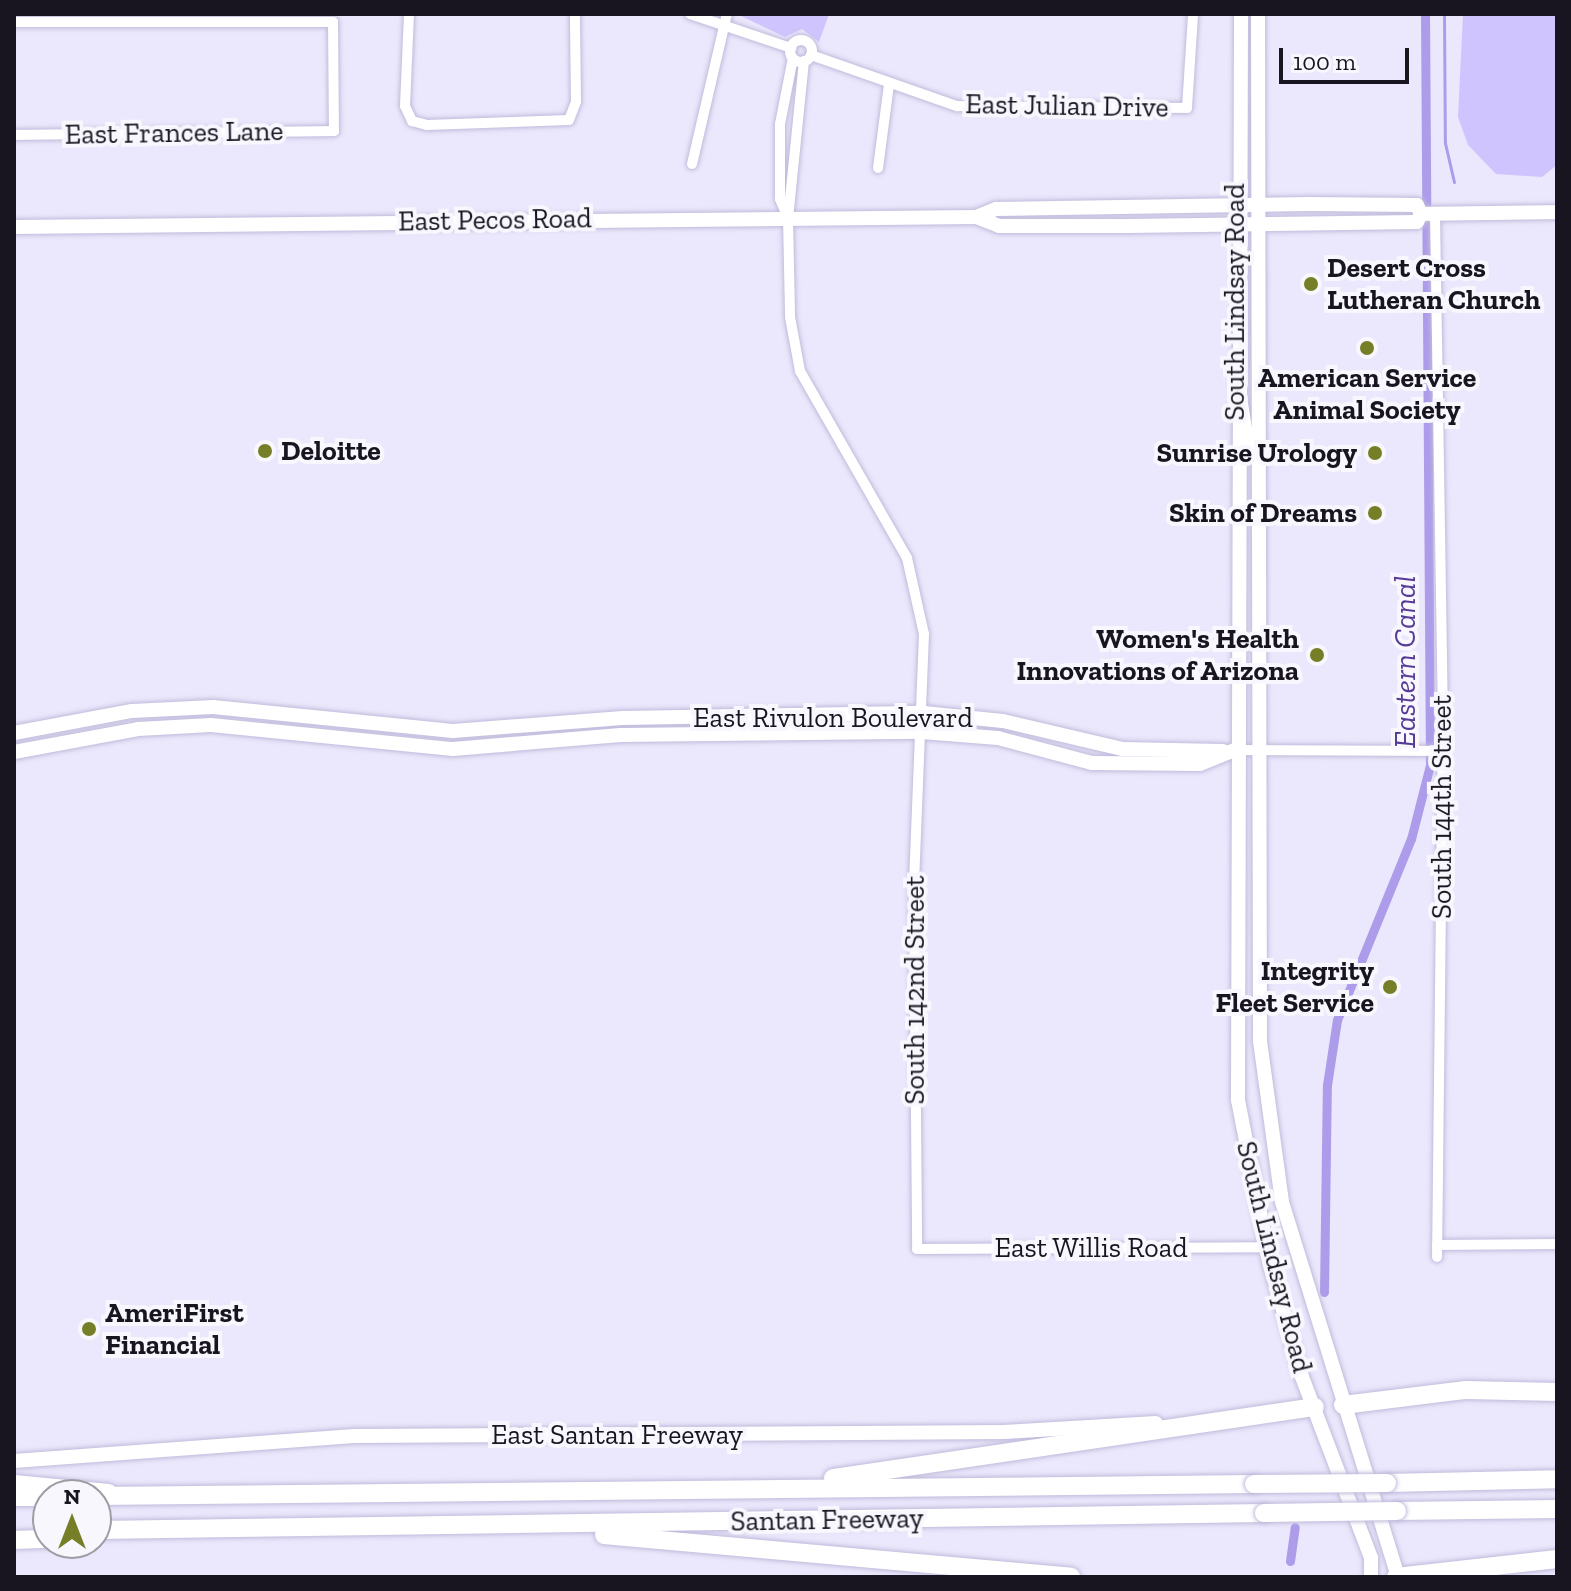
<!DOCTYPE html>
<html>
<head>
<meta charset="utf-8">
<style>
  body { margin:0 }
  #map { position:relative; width:1571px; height:1591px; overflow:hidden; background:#ebe7fc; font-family:"Zilla Slab",serif }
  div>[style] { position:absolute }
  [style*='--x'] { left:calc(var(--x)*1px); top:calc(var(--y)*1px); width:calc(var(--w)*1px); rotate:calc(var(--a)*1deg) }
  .green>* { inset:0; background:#cfc4fd }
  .stream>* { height:3px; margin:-1.5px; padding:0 1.5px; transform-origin:1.5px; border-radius:1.5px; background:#ad9cea }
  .canal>* { height:9px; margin:-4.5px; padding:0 4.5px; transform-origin:4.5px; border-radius:4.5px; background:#ad9cea }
  .roads { filter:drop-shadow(0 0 2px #c0bbdb) drop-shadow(0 0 2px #c0bbdb) }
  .street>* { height:10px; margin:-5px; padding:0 5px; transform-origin:5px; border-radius:5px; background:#fff }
  .street>.ring { margin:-5px; padding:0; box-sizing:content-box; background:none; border:10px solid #fff; border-radius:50% }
  .secondary>* { height:14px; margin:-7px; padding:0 7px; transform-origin:7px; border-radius:7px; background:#fff }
  .highway>* { height:18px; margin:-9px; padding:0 9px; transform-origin:9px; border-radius:9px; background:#fff }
  .bridges { filter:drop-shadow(0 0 2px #c0bbdb) drop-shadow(0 0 2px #c0bbdb) }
  .highway-bridge>* { height:18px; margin:-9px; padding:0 9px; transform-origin:9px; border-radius:9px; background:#fff }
  .dots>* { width:22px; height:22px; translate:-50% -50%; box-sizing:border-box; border:4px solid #f8f7fd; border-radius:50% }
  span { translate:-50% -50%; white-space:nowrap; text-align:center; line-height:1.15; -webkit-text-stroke:8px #f8f7fd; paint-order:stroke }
  .street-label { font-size:28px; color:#181521 }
  .poi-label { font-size:28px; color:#181521; font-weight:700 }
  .left { translate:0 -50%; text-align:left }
  .right { translate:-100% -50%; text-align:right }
  .water-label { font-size:30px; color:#573c97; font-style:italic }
  .frame { position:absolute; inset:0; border:16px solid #181521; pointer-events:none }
  .north { position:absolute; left:32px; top:1479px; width:80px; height:80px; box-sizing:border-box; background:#f8f7fd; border:2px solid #9e9da5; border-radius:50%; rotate:0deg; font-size:22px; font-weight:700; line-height:32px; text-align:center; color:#181521 }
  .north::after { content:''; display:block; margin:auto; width:28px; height:36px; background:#777e28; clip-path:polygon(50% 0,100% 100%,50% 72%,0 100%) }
  .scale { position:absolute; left:1279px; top:48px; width:130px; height:36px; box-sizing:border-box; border:4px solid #181521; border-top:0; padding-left:10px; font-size:24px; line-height:28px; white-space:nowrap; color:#181521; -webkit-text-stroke:6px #f8f7fd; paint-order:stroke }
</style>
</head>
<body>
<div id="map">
  <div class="green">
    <div style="clip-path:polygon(737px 14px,829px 14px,819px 42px,802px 29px,785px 37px)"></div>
    <div style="clip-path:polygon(1463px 14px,1557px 14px,1557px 165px,1542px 177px,1496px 174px,1468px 145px,1458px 117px)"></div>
  </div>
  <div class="stream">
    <div style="--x:1444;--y:14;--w:129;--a:89.6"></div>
    <div style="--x:1445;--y:143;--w:40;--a:77"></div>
  </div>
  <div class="canal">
    <div style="--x:1324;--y:1292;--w:207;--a:-89.2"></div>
    <div style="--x:1327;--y:1085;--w:66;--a:-81.3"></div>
    <div style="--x:1337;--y:1020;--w:196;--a:-67.8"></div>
    <div style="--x:1411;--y:839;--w:76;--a:-75.6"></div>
    <div style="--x:1430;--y:765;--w:751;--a:-90.38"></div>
    <div style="--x:1290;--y:1561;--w:34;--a:-82"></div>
  </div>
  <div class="roads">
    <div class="street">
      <div style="--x:409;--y:14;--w:92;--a:92.5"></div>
      <div style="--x:405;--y:106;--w:17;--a:65"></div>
      <div style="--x:412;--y:121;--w:16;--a:15"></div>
      <div style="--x:427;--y:125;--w:142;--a:-2"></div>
      <div style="--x:569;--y:120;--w:19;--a:-69"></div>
      <div style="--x:576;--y:102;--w:88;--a:-90.7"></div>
      <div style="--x:690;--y:14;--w:107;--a:18.6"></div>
      <div style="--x:14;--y:22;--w:319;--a:0"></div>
      <div style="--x:333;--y:22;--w:109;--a:89.5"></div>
      <div style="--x:334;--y:131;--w:320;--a:179.3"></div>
      <div class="ring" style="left:790px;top:40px;width:12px;height:12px"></div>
      <div style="--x:811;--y:55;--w:155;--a:19.3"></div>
      <div style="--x:957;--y:106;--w:230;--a:0.5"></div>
      <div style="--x:1187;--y:108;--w:94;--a:-86.3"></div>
      <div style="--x:804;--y:61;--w:158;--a:95.8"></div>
      <div style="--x:788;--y:218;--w:99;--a:88.8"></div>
      <div style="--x:790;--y:317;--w:55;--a:79.5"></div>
      <div style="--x:800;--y:371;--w:215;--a:60.2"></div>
      <div style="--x:907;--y:558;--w:78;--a:77.4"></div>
      <div style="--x:924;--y:634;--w:251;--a:92.3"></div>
      <div style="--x:914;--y:885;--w:364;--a:89.5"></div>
      <div style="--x:917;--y:1249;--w:349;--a:-0.3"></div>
      <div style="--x:692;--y:164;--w:154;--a:-76.9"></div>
      <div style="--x:878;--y:168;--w:85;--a:-82.5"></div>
      <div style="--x:1435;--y:213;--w:511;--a:89.1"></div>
      <div style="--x:1443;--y:724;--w:533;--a:90.64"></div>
      <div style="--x:788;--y:218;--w:21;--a:-113"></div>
      <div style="--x:780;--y:199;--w:75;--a:-90"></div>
      <div style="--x:780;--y:124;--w:67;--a:-78.9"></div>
      <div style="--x:1235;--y:750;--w:208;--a:0.3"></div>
      <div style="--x:1437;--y:1245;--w:120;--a:-0.5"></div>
    </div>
    <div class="secondary">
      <div style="--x:1241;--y:14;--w:1086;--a:90.16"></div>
      <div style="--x:1238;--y:1100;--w:167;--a:79"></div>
      <div style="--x:1270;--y:1264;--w:117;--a:74.2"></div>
      <div style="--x:1302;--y:1377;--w:194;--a:69.1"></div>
      <div style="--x:1371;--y:1558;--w:19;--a:90"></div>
      <div style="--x:1258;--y:14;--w:1027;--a:89.89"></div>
      <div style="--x:1260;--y:1041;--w:162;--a:82.2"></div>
      <div style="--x:1282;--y:1202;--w:393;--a:72.8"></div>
      <div style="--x:1421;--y:214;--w:136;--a:-0.8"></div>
      <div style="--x:976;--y:217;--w:25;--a:21"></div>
      <div style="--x:999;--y:226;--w:129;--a:0"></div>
      <div style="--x:1128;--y:226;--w:289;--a:-0.8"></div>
      <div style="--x:1417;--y:222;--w:9;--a:-63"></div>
      <div style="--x:14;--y:227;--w:962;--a:-0.6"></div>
      <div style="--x:976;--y:217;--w:22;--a:-22"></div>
      <div style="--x:996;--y:209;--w:313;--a:-0.9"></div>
      <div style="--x:1309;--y:204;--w:108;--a:0.5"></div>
      <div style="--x:1417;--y:205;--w:10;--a:66"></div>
      <div style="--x:1238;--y:385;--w:63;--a:80.8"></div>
      <div style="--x:1248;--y:447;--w:10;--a:29"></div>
      <div style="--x:14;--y:733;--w:120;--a:-10.6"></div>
      <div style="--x:132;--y:711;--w:81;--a:-2.8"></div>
      <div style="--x:213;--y:707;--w:241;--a:5.7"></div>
      <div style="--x:453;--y:731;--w:170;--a:-4.4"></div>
      <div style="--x:623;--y:718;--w:301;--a:-1"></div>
      <div style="--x:924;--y:713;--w:79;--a:5.8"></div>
      <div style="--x:1003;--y:721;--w:122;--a:13.2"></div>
      <div style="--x:1122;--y:749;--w:101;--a:1.1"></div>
      <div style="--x:14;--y:752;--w:126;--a:-10.5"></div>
      <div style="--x:138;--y:729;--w:73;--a:-3.1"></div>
      <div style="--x:211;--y:725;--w:243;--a:5.7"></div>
      <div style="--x:453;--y:749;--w:168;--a:-4.8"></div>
      <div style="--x:620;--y:735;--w:302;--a:-0.6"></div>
      <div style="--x:922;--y:732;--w:76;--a:4.5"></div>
      <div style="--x:998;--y:738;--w:97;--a:14.9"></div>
      <div style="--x:1092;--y:763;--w:108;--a:0.5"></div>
      <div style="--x:1200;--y:764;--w:38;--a:-22"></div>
      <div style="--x:14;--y:1461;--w:341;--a:-4.2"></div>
      <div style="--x:354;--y:1436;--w:650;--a:-0.35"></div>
      <div style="--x:1004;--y:1432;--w:152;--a:-3.4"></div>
    </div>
    <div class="highway">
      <div style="--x:1343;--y:1405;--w:124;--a:-7"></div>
      <div style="--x:1466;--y:1390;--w:91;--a:1.3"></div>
      <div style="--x:833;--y:1478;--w:487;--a:-8.4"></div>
      <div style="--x:1387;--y:1483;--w:170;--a:-1.3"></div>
      <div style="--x:14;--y:1484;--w:95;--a:5.4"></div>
      <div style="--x:96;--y:1496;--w:1158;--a:-0.59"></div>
      <div style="--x:14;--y:1497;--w:34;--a:0"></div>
      <div style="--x:1397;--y:1511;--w:160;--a:-0.7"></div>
      <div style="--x:96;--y:1530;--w:1168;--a:-0.83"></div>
      <div style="--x:604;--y:1535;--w:469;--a:5.1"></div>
      <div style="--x:14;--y:1540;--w:34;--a:-2"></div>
      <div style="--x:1396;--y:1577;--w:162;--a:-6.4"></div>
    </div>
  </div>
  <div class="bridges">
    <div class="highway-bridge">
      <div style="--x:1254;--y:1484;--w:133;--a:-0.4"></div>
      <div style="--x:1264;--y:1513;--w:133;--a:-0.9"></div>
    </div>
  </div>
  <div class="dots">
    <div style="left:1311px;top:284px;background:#777e28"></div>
    <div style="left:1367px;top:348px;background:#777e28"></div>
    <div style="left:265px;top:451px;background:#777e28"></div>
    <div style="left:1375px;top:453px;background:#777e28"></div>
    <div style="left:1375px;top:513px;background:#777e28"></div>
    <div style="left:1317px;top:655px;background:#777e28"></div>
    <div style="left:1390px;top:987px;background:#777e28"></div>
    <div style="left:89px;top:1329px;background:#777e28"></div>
  </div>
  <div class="street-label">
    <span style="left:1067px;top:106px;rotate:1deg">East Julian Drive</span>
    <span style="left:174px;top:133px;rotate:-1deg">East Frances Lane</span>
    <span style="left:495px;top:220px;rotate:-1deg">East Pecos Road</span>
    <span style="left:1235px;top:302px;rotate:-90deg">South Lindsay Road</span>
    <span style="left:833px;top:718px">East Rivulon Boulevard</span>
    <span style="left:1442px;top:807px;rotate:-90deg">South 144th Street</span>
    <span style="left:915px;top:990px;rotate:-90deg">South 142nd Street</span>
    <span style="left:1091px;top:1248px">East Willis Road</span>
    <span style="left:1274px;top:1257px;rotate:76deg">South Lindsay Road</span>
    <span style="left:617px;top:1435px">East Santan Freeway</span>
    <span style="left:827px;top:1520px;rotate:-1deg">Santan Freeway</span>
  </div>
  <div class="poi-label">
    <span class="left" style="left:1327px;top:284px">Desert Cross<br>Lutheran Church</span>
    <span style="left:1367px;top:394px">American Service<br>Animal Society</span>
    <span class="left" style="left:281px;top:451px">Deloitte</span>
    <span class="right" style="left:1357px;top:453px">Sunrise Urology</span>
    <span class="right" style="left:1357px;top:513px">Skin of Dreams</span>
    <span class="right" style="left:1299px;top:655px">Women's Health<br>Innovations of Arizona</span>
    <span class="right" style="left:1374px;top:987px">Integrity<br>Fleet Service</span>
    <span class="left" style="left:105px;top:1329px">AmeriFirst<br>Financial</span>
  </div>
  <div class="water-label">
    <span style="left:1405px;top:662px;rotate:-90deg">Eastern Canal</span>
  </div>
  <div class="frame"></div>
  <div class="north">N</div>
  <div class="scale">100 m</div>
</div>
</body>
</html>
